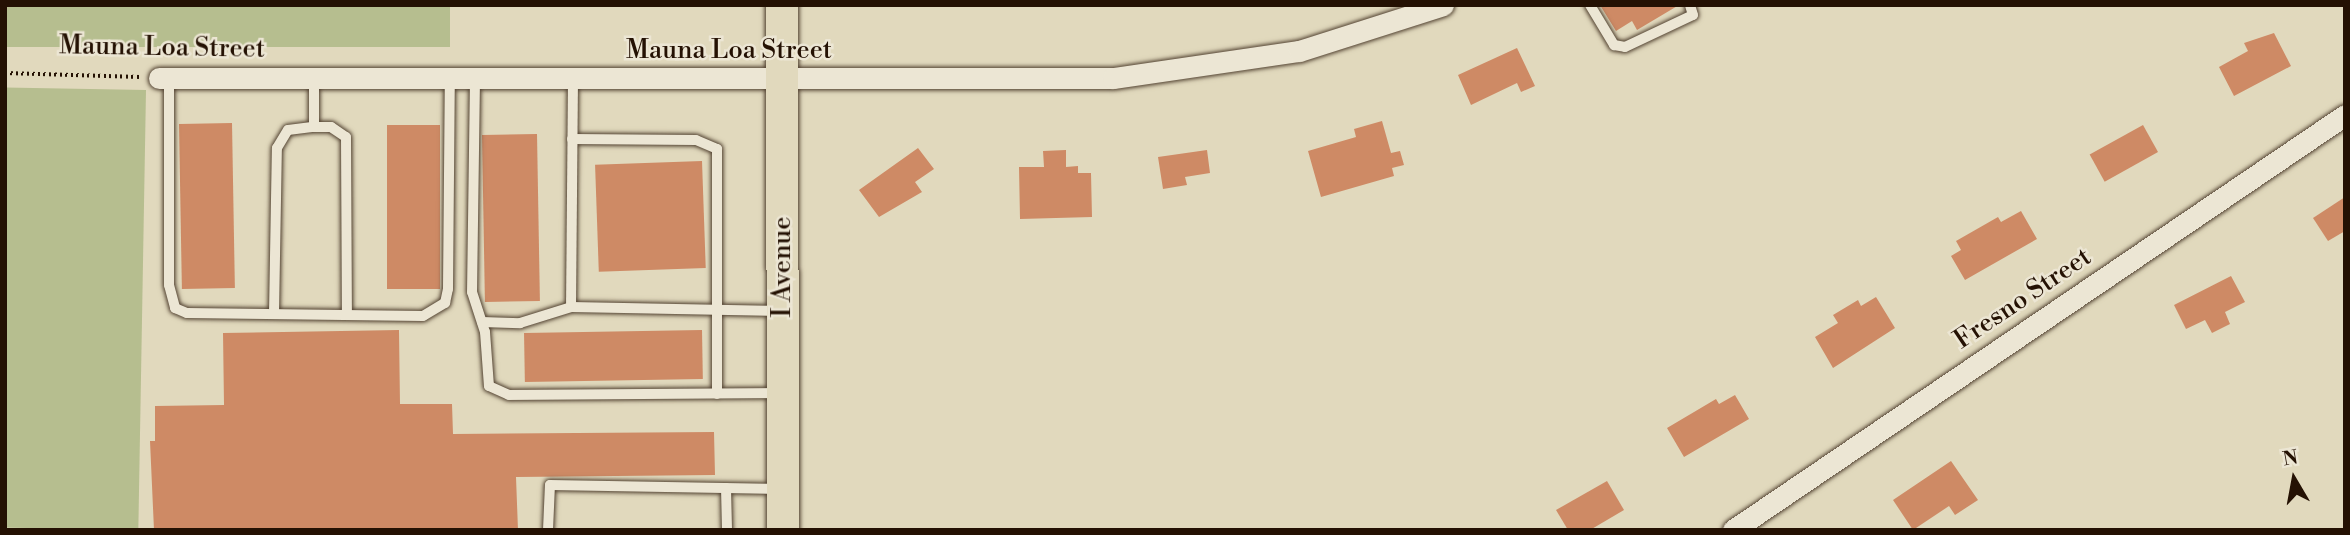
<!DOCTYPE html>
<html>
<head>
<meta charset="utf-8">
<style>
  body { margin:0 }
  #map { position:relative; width:2350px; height:535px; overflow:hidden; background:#e1d9bd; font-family:"Libre Bodoni",serif }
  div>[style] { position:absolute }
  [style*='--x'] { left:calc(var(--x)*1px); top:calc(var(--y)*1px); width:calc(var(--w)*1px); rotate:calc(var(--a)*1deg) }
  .green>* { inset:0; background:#b6be8f; transform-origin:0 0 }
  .building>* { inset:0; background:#ce8a65; transform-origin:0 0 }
  .path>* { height:3.5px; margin-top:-1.75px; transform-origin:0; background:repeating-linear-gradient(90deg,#241103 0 2px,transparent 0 5.5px) }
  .roads { filter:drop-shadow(0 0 2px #534332) drop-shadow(0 0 2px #534332) }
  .lane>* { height:10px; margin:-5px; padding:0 5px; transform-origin:5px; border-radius:5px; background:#ece6d4 }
  .street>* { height:21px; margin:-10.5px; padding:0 10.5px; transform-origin:10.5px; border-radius:10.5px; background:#ece6d4 }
  .primary>* { height:32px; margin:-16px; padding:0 16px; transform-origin:16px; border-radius:16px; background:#e1d9bd }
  span { translate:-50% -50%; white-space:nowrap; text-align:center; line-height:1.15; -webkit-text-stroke:5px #ece6d4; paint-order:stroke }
  .street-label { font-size:26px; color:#241103 }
  .frame { position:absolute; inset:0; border:7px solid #241103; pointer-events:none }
  .north { position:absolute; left:2259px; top:444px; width:70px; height:70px; -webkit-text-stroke:5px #ece6d4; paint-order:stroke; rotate:350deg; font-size:19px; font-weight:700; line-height:28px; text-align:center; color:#241103 }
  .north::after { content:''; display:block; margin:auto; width:24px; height:32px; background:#241103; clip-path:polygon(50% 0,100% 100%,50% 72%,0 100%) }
</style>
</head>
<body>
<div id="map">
  <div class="green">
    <div style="left:5px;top:5px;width:445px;height:42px"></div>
    <div style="left:146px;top:90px;width:440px;height:141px;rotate:91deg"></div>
  </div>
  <div class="building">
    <div style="clip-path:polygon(1600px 5px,1679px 5px,1637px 30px,1632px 21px,1616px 31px)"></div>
    <div style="clip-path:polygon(2274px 33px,2291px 66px,2234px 96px,2219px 67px,2248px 51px,2244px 43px)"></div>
    <div style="clip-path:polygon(1517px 48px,1535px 86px,1521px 92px,1517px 83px,1471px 105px,1458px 75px)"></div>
    <div style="clip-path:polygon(1382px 121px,1391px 153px,1400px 151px,1404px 165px,1392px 168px,1394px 176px,1321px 197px,1308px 151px,1356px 137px,1354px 129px)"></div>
    <div style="left:232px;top:123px;width:165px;height:53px;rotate:89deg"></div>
    <div style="left:440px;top:125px;width:164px;height:53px;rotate:90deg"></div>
    <div style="left:2143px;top:125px;width:31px;height:61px;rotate:61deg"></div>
    <div style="left:537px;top:134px;width:167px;height:55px;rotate:89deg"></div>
    <div style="clip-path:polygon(918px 148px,934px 169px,915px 182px,922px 192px,879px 217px,859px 190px)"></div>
    <div style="clip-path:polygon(1066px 150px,1066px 167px,1078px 166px,1078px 173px,1091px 173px,1092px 217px,1020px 219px,1019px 167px,1044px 167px,1043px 151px)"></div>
    <div style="clip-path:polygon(1207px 150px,1210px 173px,1185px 177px,1187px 185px,1163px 189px,1158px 157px)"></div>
    <div style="left:702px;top:161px;width:107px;height:107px;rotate:88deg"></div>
    <div style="clip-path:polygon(2345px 197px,2345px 231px,2328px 241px,2313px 218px)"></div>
    <div style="clip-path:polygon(2021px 211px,2037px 239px,1965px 280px,1951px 256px,1961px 250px,1956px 241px,1998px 217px,2001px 222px)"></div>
    <div style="clip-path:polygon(2231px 276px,2245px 302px,2225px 312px,2230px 324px,2212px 333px,2205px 320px,2186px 329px,2174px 305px)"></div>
    <div style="clip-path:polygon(1876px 297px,1895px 328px,1833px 368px,1815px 337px,1838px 323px,1833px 315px,1858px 300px,1861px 306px)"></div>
    <div style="clip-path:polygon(399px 330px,400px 404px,452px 404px,453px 434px,714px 432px,715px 475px,516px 477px,518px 530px,154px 530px,150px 441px,155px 441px,155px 406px,224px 405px,223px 333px)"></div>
    <div style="left:702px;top:330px;width:49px;height:178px;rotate:89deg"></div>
    <div style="clip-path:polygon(1735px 395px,1749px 419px,1684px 457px,1667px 428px,1716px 399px,1719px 404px)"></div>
    <div style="clip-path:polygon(1951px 461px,1978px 500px,1955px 515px,1949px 506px,1913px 530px,1893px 500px)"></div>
    <div style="clip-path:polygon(1607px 481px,1624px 510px,1590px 530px,1568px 530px,1556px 510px)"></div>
  </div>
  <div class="path">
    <div style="--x:5;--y:73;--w:135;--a:1.7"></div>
  </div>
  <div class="roads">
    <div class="lane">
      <div style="--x:1590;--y:5;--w:47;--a:59"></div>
      <div style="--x:1614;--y:45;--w:11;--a:10"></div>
      <div style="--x:1625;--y:47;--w:75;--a:-25.2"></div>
      <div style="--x:1693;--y:15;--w:10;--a:-107"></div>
      <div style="--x:169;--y:78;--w:207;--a:90"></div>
      <div style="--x:169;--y:285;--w:24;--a:75"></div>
      <div style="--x:175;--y:308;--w:13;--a:23"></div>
      <div style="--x:187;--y:313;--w:236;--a:0.7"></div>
      <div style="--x:423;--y:316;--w:26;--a:-31"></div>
      <div style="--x:445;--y:303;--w:14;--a:-78"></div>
      <div style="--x:448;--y:289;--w:210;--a:-89.5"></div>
      <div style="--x:475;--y:79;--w:213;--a:90.8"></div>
      <div style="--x:472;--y:292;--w:42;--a:72"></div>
      <div style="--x:485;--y:332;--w:54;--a:85.8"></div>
      <div style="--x:489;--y:386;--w:22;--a:24"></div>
      <div style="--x:509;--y:395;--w:270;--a:-0.4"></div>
      <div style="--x:573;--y:79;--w:228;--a:90.5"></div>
      <div style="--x:571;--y:307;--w:210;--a:1.1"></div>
      <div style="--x:314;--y:127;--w:17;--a:0"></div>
      <div style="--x:331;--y:127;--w:18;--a:34"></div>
      <div style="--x:346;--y:137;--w:178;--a:89.7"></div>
      <div style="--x:572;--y:139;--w:124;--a:0.5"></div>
      <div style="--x:696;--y:140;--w:23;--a:23"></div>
      <div style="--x:717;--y:149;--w:245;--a:90"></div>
      <div style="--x:274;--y:314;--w:166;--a:-89"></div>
      <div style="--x:277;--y:148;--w:21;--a:-59"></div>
      <div style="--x:288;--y:130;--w:26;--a:-7"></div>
      <div style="--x:314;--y:127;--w:48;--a:-90"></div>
      <div style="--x:482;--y:322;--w:38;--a:2"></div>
      <div style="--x:520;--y:323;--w:53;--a:-17.4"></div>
      <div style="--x:726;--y:488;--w:42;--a:88.6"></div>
      <div style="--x:548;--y:530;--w:45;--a:-87.5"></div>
      <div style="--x:550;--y:485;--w:232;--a:1"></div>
    </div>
    <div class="street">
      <div style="--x:159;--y:78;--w:954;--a:0"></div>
      <div style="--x:1113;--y:78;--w:188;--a:-8.3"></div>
      <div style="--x:1299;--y:51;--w:151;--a:-17.7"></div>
      <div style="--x:1733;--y:530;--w:739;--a:-34.14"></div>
    </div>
    <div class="primary">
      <div style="--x:782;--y:5;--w:525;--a:89.89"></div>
    </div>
  </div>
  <div class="street-label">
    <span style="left:162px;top:48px;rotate:1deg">Mauna Loa Street</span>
    <span style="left:729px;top:51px">Mauna Loa Street</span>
    <span style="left:783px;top:267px;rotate:-90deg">I Avenue</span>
    <span style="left:2023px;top:299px;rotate:-34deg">Fresno Street</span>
  </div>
  <div class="frame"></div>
  <div class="north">N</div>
</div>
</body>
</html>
